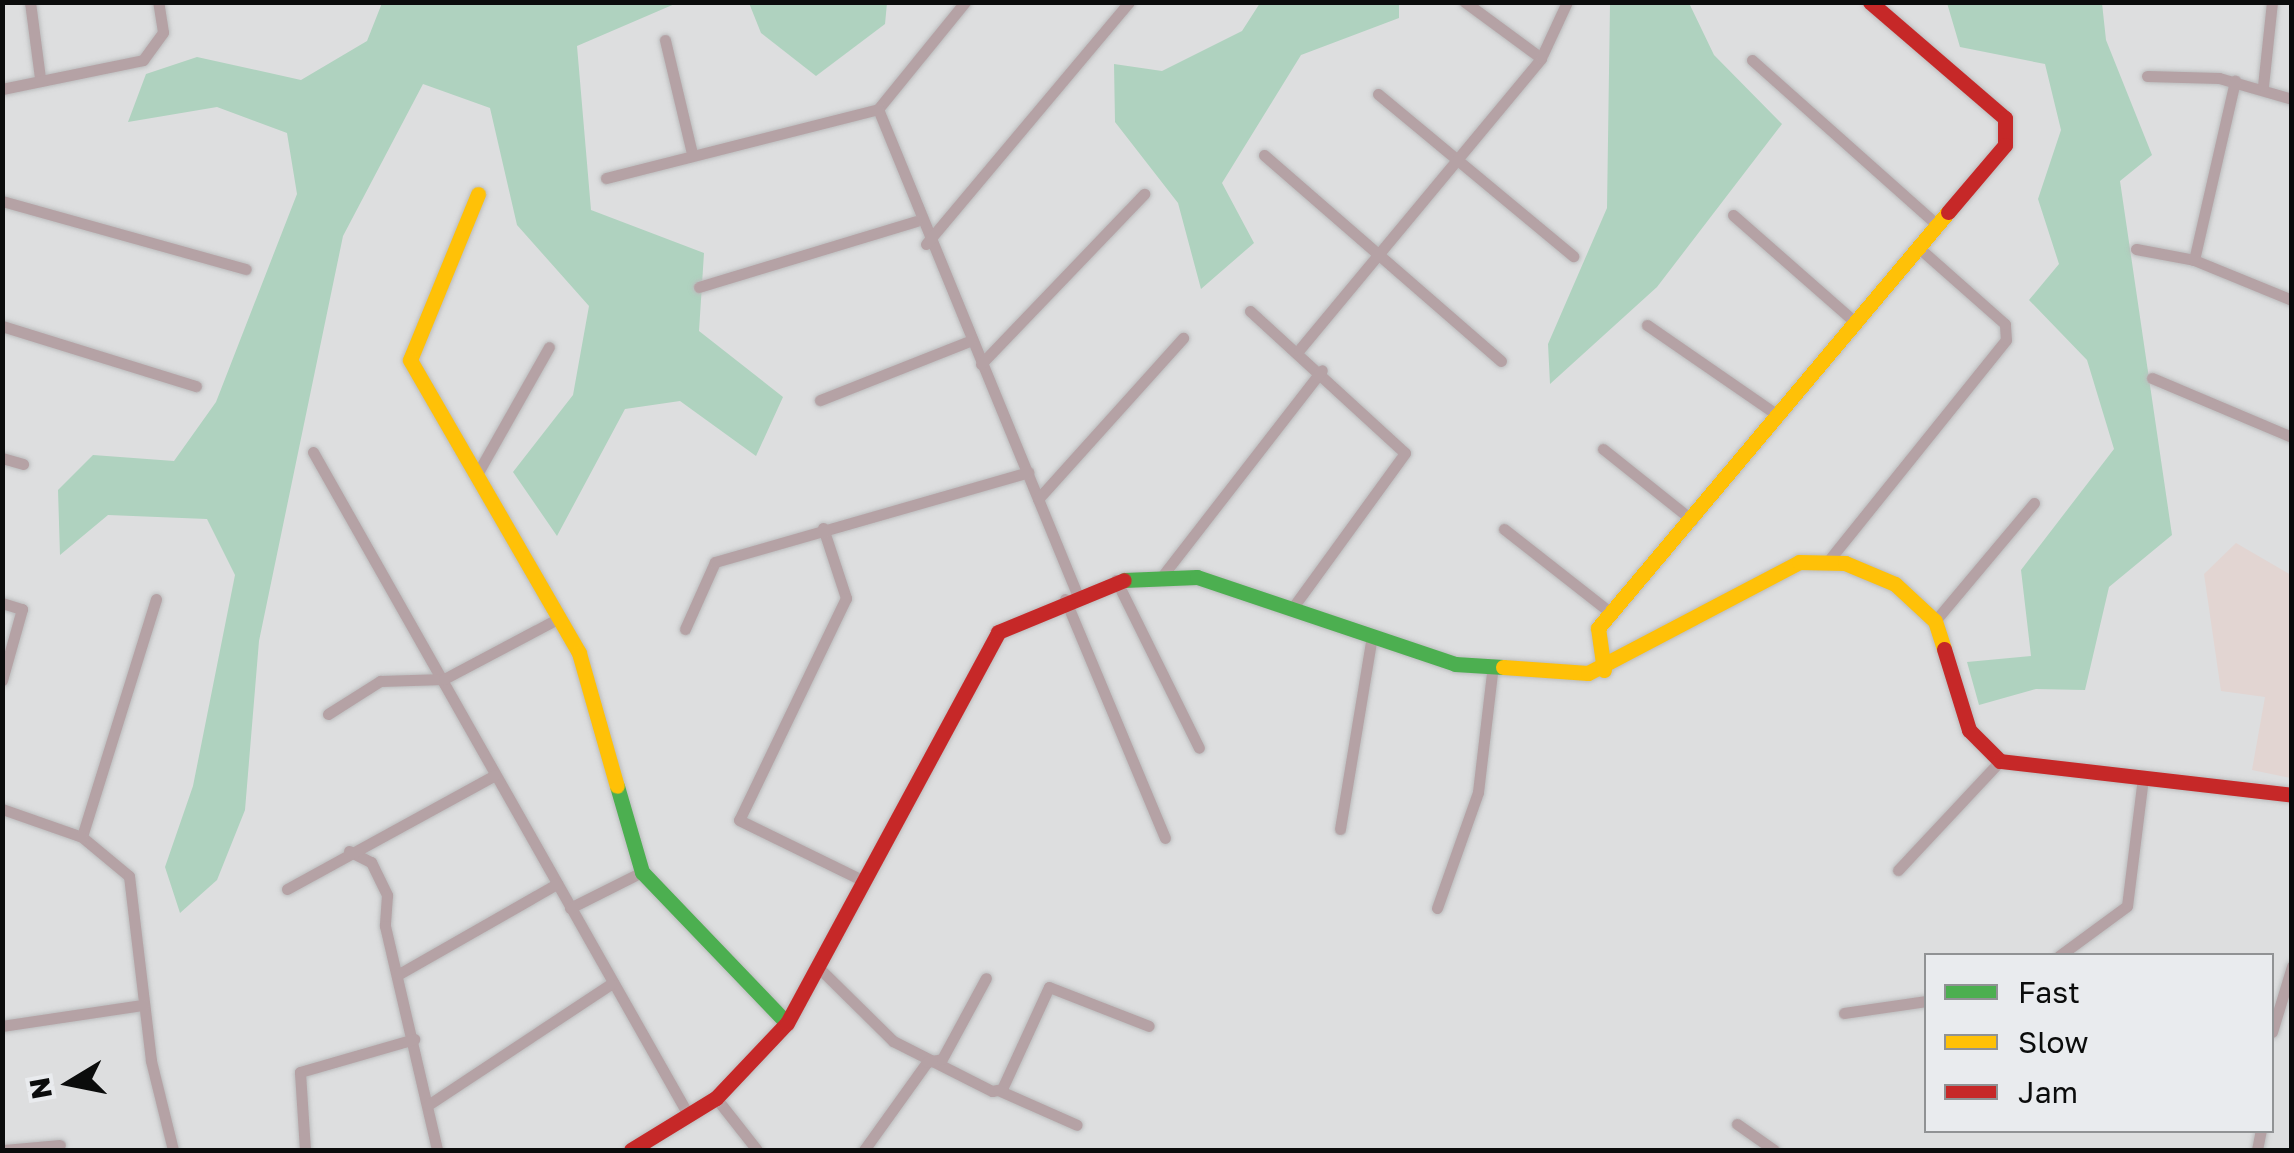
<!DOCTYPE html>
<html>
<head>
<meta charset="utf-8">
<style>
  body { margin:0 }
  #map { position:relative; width:2294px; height:1153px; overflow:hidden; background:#dddedf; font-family:"Golos Text",sans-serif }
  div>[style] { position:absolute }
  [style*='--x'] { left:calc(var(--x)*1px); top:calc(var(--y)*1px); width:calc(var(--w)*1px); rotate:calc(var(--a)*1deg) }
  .education>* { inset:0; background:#e2d5d2 }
  .green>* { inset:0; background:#afd2bf }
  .roads { filter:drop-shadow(0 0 2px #bbbcbd) drop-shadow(0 0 2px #bbbcbd) }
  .street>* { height:11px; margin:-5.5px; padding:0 5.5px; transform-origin:5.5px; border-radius:5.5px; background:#b5a2a5 }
  .fast>* { height:15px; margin:-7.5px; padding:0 7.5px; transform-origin:7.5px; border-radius:7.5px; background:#4caf50 }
  .slow>* { height:15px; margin:-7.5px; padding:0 7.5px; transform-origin:7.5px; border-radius:7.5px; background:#ffc107 }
  .jam>* { height:15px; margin:-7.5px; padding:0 7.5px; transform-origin:7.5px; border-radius:7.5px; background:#c62828 }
  span { translate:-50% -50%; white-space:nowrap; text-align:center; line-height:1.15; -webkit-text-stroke:10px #e9ebee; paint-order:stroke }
  .frame { position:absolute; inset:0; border:5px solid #0b0c0c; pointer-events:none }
  .legend { position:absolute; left:1924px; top:953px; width:350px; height:180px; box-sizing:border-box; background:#e9ebee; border:2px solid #909294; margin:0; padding:12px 18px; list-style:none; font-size:30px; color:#0b0c0c }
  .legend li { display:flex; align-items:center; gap:20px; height:50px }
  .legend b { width:50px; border:2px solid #909294 }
  .north { position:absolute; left:20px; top:1033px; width:100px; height:100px; -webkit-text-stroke:8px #e9ebee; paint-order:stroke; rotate:260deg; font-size:28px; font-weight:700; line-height:40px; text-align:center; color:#0b0c0c }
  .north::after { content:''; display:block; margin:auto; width:35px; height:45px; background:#0b0c0c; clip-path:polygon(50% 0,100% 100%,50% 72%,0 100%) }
</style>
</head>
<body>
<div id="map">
  <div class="education">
    <div style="clip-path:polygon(2236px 543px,2291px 575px,2291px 778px,2252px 770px,2265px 697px,2221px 691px,2204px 574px)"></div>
  </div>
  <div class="green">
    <div style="clip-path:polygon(382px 3px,677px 3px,577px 46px,591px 210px,704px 253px,699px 331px,783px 397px,756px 456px,680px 401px,625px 409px,557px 536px,513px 472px,573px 395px,589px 306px,517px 225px,490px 108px,423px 84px,343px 236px,259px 641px,245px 810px,217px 880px,180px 913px,165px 867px,193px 786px,235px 575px,207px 519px,108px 515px,60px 555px,58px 490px,93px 455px,174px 461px,216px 402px,297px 194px,287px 133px,217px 107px,128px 122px,146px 74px,197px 57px,301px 80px,367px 41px)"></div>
    <div style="clip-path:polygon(749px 3px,750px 2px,887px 3px,885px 24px,816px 76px,761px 33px)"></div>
    <div style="clip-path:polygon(1260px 3px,1399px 3px,1399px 18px,1301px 55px,1222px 183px,1254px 243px,1201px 289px,1178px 203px,1115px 122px,1114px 64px,1162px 71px,1242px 31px)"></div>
    <div style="clip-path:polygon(1610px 3px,1689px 3px,1714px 55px,1782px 124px,1657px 287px,1550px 384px,1548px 344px,1607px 208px)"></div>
    <div style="clip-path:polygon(1947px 3px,2102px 3px,2106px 40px,2152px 155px,2120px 181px,2172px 535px,2109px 587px,2085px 690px,2036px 689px,1979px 705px,1967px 662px,2031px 656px,2021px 570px,2114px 449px,2087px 360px,2029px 300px,2059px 264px,2038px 199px,2061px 130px,2045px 64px,1960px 47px)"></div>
  </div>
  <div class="roads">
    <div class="street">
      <div style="--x:30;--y:2;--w:77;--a:82.5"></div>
      <div style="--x:965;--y:2;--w:138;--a:129.1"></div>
      <div style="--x:878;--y:109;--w:524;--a:67.69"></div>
      <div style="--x:1465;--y:2;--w:94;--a:36.4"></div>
      <div style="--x:665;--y:40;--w:116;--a:76.6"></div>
      <div style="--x:1752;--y:60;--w:248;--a:41.7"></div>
      <div style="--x:2147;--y:76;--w:72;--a:1.6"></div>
      <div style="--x:2219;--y:78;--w:76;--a:16"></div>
      <div style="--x:2263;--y:86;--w:84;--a:-83.9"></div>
      <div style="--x:2;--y:89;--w:144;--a:-11.6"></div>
      <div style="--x:143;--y:60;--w:34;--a:-54"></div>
      <div style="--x:163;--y:32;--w:30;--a:-99"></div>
      <div style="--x:1378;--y:94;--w:254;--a:39.7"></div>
      <div style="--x:1264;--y:155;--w:314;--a:41"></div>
      <div style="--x:606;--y:178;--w:281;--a:-14.2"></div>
      <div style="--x:2;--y:201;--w:253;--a:15.6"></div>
      <div style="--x:1733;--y:215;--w:164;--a:41.3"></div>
      <div style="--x:926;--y:244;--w:316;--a:-50"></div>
      <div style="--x:2136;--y:249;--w:59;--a:10.7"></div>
      <div style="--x:2194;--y:260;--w:106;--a:22.2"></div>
      <div style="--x:2194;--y:260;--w:184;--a:-77.1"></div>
      <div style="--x:699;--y:287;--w:227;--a:-16.9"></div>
      <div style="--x:1250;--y:311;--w:210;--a:42.5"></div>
      <div style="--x:1405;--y:453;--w:194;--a:126"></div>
      <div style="--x:1647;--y:325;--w:160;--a:34.6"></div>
      <div style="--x:2;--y:326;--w:203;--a:17.2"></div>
      <div style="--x:1299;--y:350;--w:379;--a:-50.3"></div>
      <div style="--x:1541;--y:58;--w:62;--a:-65.1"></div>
      <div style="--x:981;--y:364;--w:236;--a:-46.2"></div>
      <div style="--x:2152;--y:378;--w:152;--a:22.9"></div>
      <div style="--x:820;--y:400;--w:161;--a:-21.5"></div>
      <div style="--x:1603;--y:449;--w:114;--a:38.6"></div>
      <div style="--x:313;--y:452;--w:763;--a:60.48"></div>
      <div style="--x:2;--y:458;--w:22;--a:16"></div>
      <div style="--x:476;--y:476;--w:148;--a:-60.5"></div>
      <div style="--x:1038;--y:499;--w:217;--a:-48"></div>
      <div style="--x:823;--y:528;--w:74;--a:71.8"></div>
      <div style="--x:846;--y:598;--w:246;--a:115.7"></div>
      <div style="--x:739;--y:820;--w:139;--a:26"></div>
      <div style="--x:1504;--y:529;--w:136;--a:38.1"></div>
      <div style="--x:1829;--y:560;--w:282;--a:-51.2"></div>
      <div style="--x:2006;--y:340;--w:16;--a:-94"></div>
      <div style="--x:2005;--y:324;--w:115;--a:-138.5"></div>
      <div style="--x:1163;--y:575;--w:259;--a:-52.2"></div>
      <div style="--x:1116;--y:580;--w:187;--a:63.7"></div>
      <div style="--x:156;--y:599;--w:249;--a:107.3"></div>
      <div style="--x:82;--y:837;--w:61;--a:39.7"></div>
      <div style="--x:129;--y:876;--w:186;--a:83.2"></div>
      <div style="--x:151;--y:1061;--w:92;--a:76.1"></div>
      <div style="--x:1065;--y:599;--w:259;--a:67.3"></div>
      <div style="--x:2;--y:603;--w:21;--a:17"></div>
      <div style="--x:22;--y:609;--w:74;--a:105.7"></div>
      <div style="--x:1935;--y:621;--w:154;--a:-50"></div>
      <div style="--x:685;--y:629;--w:73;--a:-65.9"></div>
      <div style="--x:715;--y:562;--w:326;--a:-16"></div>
      <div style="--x:328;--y:714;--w:62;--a:-32.4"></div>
      <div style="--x:380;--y:681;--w:64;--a:-1.8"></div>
      <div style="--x:444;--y:679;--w:130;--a:-27.9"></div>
      <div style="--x:2;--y:809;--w:85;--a:19.3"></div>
      <div style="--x:1340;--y:829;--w:191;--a:-80.6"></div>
      <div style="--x:349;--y:851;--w:25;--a:27"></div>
      <div style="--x:371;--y:862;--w:37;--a:64"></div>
      <div style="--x:387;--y:895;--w:31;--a:94"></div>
      <div style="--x:385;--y:926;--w:230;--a:76.9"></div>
      <div style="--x:1898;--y:870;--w:149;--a:-46.9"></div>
      <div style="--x:287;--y:889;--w:237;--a:-28.7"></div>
      <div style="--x:570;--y:908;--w:80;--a:-26.6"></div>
      <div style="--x:1437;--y:908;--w:123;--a:-70.5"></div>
      <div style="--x:1478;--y:792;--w:121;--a:-83.3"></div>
      <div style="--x:2059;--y:956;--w:84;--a:-36.3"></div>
      <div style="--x:2127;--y:906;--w:129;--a:-82.9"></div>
      <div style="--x:821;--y:970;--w:101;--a:44.6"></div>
      <div style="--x:893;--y:1041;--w:111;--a:26.8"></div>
      <div style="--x:992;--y:1091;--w:10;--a:-11"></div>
      <div style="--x:1002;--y:1089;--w:112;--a:-65.3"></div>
      <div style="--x:1049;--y:987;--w:107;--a:21.3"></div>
      <div style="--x:399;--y:974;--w:182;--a:-29.7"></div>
      <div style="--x:1844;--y:1013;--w:83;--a:-8.3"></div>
      <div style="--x:2;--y:1026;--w:143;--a:-8.5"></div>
      <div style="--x:2272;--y:1032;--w:69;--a:-73.1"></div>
      <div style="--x:998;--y:1090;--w:86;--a:23.9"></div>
      <div style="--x:716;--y:1098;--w:66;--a:51.7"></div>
      <div style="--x:428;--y:1105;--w:219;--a:-33.5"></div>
      <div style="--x:1737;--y:1124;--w:45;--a:35.1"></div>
      <div style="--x:4;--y:1150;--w:56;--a:-5.1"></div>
      <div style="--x:305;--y:1150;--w:78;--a:-93.7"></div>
      <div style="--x:300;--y:1072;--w:119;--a:-16.1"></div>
      <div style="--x:864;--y:1150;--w:108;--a:-54.4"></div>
      <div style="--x:927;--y:1062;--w:15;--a:-11"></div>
      <div style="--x:942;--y:1059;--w:92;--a:-61.5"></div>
      <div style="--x:2257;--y:1150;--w:20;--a:-79"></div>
    </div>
    <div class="fast">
      <div style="--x:1124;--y:580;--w:73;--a:-2.4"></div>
      <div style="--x:1197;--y:577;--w:272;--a:18.6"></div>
      <div style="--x:1455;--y:664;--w:48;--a:3.6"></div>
      <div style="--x:617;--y:786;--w:90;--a:73.8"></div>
      <div style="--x:642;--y:872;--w:209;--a:46.2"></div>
    </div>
    <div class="slow">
      <div style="--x:478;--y:194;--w:179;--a:112.3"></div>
      <div style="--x:410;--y:360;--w:338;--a:60"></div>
      <div style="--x:579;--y:653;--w:138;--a:74.1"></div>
      <div style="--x:1503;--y:667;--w:85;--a:4"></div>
      <div style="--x:1588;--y:673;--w:238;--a:-27.7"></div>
      <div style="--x:1799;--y:562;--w:46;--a:1.2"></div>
      <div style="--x:1845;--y:563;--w:54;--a:22.8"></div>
      <div style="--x:1895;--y:584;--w:54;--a:42.8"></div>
      <div style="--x:1935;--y:621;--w:29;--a:72"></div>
      <div style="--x:1604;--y:670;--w:42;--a:-98.1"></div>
      <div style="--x:1598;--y:628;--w:544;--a:-49.92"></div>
    </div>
    <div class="jam">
      <div style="--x:1870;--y:2;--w:178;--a:40.7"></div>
      <div style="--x:2005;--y:118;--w:27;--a:90"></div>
      <div style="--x:2005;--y:145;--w:88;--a:130.4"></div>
      <div style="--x:1944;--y:649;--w:85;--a:72.8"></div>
      <div style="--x:1969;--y:730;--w:44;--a:45"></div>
      <div style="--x:2000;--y:761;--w:294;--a:6.6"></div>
      <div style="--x:631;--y:1150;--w:100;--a:-31.5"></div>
      <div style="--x:716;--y:1098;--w:103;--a:-46.6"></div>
      <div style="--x:787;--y:1023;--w:444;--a:-61.6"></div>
      <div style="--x:998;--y:632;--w:136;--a:-22.4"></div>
    </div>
  </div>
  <div class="frame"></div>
  <ul class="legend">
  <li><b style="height:12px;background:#4caf50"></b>Fast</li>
  <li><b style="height:12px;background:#ffc107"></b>Slow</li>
  <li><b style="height:12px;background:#c62828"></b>Jam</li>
  </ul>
  <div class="north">N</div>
</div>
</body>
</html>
